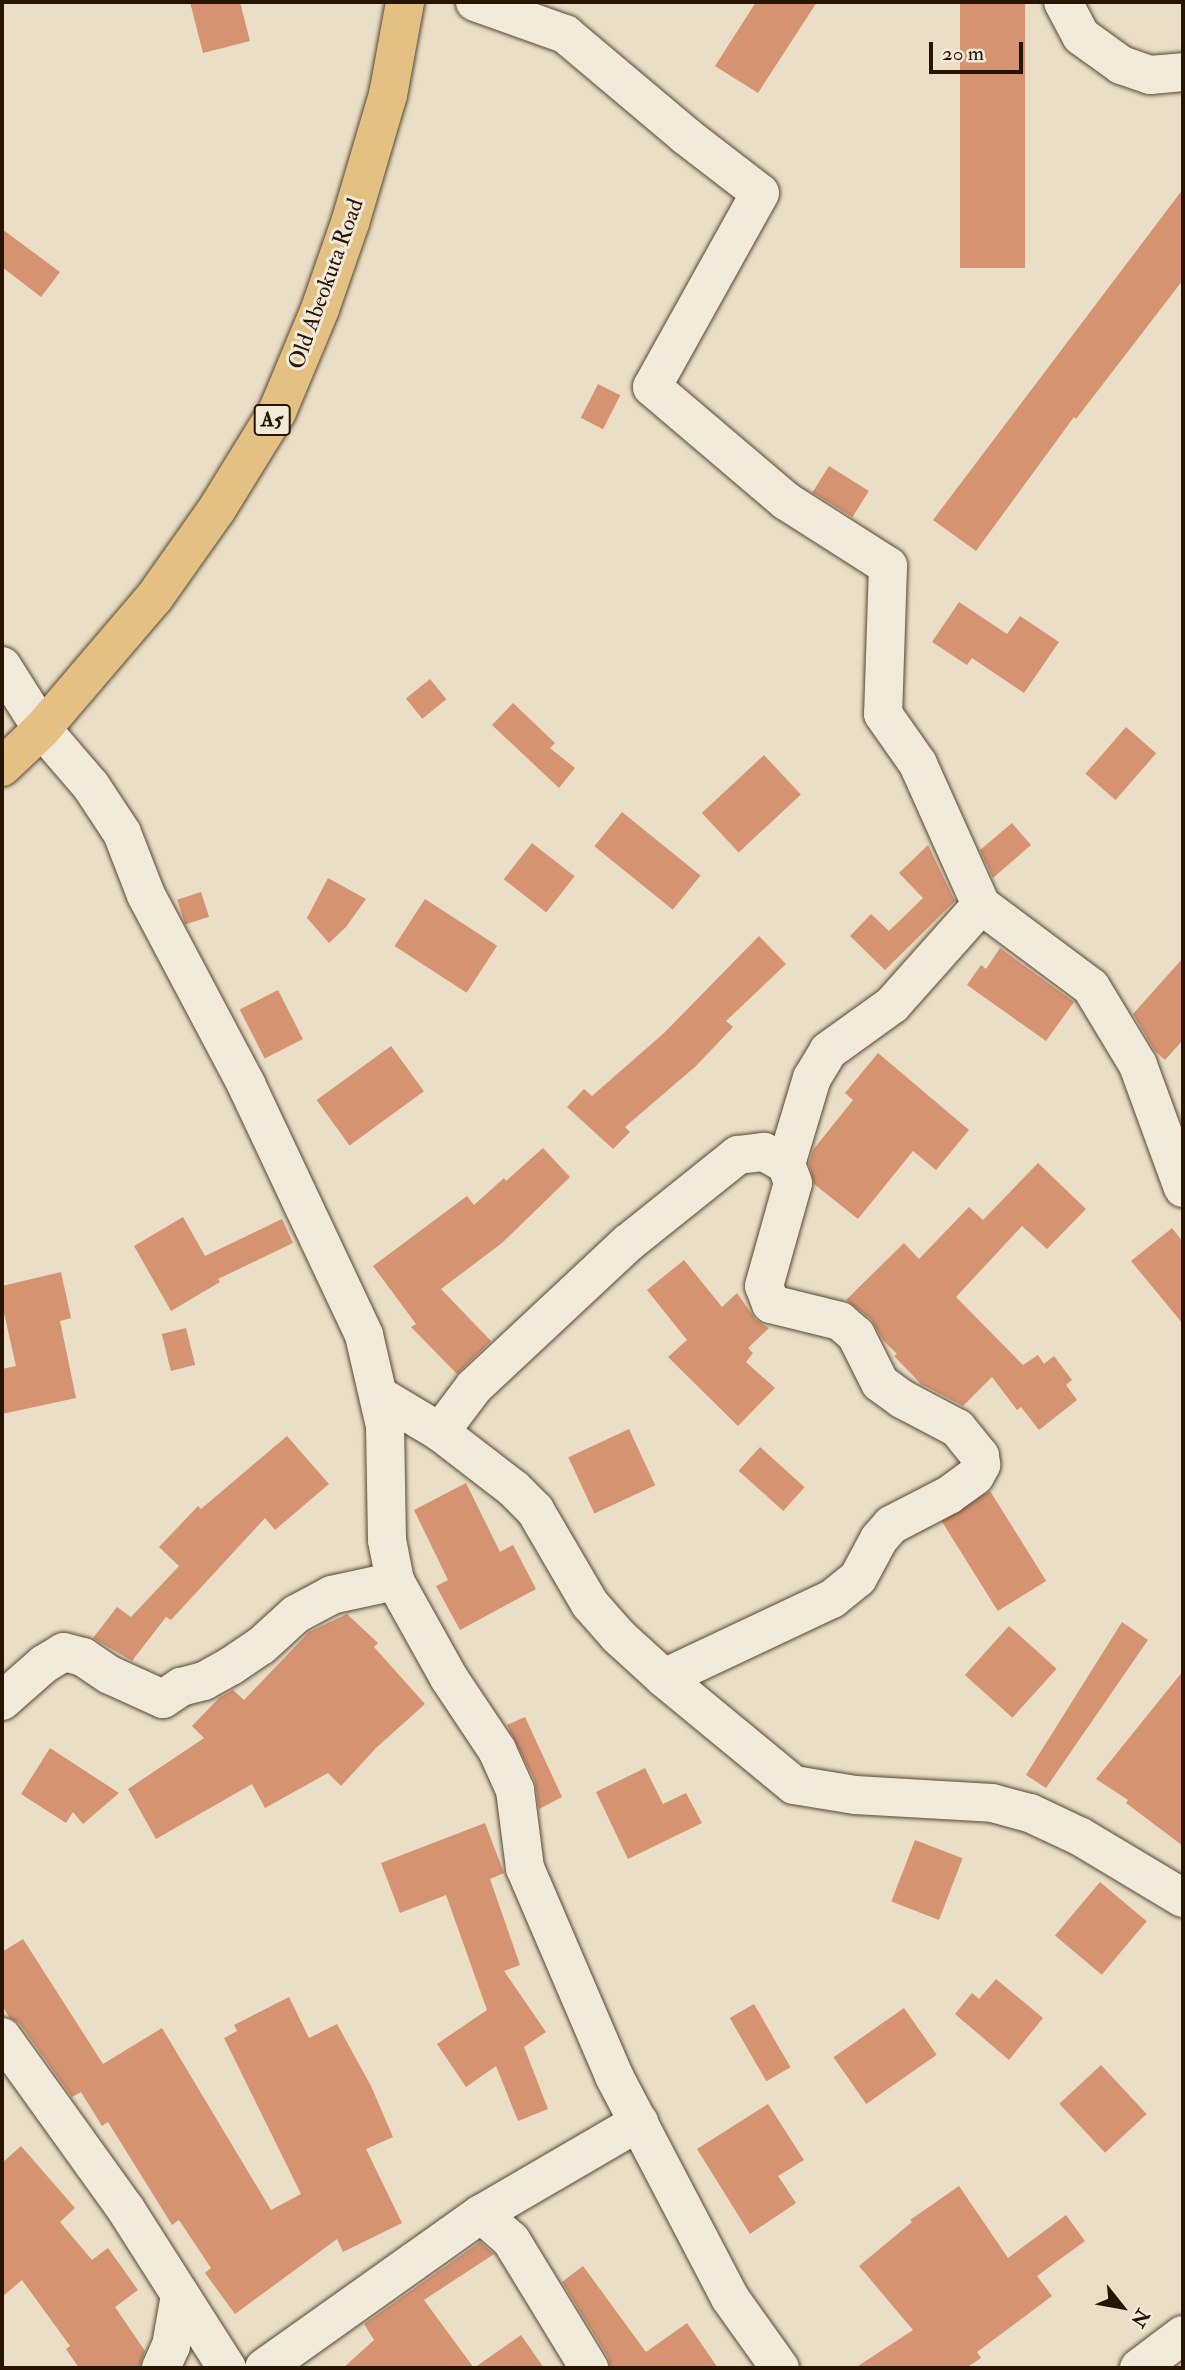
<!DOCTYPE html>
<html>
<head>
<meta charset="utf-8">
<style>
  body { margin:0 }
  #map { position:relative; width:1185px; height:2370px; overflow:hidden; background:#eadfc6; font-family:"IM FELL Double Pica",serif }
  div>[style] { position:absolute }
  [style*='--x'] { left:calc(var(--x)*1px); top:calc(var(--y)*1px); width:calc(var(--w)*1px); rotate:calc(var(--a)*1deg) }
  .building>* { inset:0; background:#d59372; transform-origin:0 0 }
  .roads { filter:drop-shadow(0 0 2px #584734) drop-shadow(0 0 2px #584734) }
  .minor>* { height:38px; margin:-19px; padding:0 19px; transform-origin:19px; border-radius:19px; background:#f1eada }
  .highway>* { height:38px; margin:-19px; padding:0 19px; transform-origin:19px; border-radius:19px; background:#e5c083 }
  span { translate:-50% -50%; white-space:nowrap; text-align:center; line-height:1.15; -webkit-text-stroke:6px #f1eada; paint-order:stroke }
  .shield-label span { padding:2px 5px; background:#f1eada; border:2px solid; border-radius:5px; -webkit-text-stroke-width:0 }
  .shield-label { font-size:21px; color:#271403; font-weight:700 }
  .street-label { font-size:23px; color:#271403 }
  .frame { position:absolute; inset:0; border:4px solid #271403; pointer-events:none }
  .north { position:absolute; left:1087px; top:2272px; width:70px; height:70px; -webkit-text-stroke:5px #f1eada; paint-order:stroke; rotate:121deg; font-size:19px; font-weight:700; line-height:28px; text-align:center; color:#271403 }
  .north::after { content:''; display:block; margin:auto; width:24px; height:32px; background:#271403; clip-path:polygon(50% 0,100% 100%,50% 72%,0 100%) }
  .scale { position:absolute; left:929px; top:42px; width:94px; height:32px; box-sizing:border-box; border:4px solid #271403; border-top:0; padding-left:9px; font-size:21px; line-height:24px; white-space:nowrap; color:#271403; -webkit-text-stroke:5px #f1eada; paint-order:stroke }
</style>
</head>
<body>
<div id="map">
  <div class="building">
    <div style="clip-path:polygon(190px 2px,240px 2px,250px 41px,203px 53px)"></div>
    <div style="clip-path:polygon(756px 2px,817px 2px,758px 93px,715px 66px)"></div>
    <div style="left:960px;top:2px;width:65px;height:266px"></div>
    <div style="clip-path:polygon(1183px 189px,1183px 280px,1076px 419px,1074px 417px,976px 551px,933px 520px)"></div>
    <div style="clip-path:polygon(2px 229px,60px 272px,41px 297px,2px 267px)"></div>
    <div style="left:598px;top:384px;width:25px;height:38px;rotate:27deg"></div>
    <div style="left:829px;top:466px;width:47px;height:31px;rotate:32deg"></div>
    <div style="clip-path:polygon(959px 602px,1007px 634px,1020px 616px,1059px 642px,1024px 693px,972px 658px,967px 665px,932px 642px)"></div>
    <div style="left:430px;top:679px;width:26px;height:31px;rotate:51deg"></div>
    <div style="clip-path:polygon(513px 703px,555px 743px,550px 748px,575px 768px,559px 788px,492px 725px)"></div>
    <div style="left:1126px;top:727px;width:40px;height:62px;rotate:41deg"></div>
    <div style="left:764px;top:755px;width:54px;height:85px;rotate:47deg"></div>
    <div style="left:622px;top:812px;width:101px;height:44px;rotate:39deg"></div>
    <div style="clip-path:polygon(1012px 823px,1031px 845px,993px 878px,980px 850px)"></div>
    <div style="left:532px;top:843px;width:54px;height:46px;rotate:38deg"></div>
    <div style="clip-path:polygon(928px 845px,955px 901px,885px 970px,850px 936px,871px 914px,889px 931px,923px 898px,899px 873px)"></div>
    <div style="clip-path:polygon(328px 878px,366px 899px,346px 927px,329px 943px,307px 918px)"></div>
    <div style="left:201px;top:892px;width:26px;height:25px;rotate:72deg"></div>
    <div style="left:425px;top:899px;width:86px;height:56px;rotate:33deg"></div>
    <div style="clip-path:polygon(759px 936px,786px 964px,726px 1021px,733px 1027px,696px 1066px,625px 1127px,630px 1132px,613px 1149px,567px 1107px,584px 1089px,592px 1096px,664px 1033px)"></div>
    <div style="clip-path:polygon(1000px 948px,1074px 1002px,1046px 1041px,967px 985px,981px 965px,986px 969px)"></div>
    <div style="clip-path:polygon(1183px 958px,1183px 1040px,1165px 1060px,1155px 1051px,1133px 1014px)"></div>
    <div style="left:278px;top:990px;width:55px;height:43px;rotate:63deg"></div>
    <div style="left:391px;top:1046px;width:56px;height:92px;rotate:54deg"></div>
    <div style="clip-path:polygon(878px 1053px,969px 1130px,936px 1170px,913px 1151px,858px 1219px,814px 1184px,809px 1163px,813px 1150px,853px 1100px,845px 1093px)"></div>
    <div style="clip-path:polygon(543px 1148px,570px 1177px,502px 1243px,441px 1289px,491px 1341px,457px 1374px,411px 1327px,416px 1324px,373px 1266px,467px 1196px,474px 1205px,504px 1178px,506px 1181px)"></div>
    <div style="clip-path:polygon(1038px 1163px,1086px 1209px,1047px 1249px,1022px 1226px,956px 1297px,1023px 1365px,1038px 1355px,1044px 1364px,1054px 1356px,1072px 1380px,1066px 1385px,1077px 1400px,1039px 1430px,1021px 1407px,1017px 1410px,992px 1377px,963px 1406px,921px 1384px,894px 1356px,897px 1354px,883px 1340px,871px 1319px,846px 1300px,904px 1243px,919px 1259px,969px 1207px,983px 1220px)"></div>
    <div style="clip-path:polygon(183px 1217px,205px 1256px,282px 1219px,293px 1243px,218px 1279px,220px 1282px,171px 1311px,134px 1246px)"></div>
    <div style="clip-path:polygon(1172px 1228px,1183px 1242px,1183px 1324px,1131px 1261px)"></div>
    <div style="clip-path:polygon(684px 1260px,722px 1307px,737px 1293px,756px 1320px,769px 1328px,748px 1348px,753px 1353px,746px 1362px,775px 1388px,738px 1426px,668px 1357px,687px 1340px,647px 1290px)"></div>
    <div style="clip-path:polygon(61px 1272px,71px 1318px,60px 1321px,76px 1398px,2px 1414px,2px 1369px,16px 1366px,2px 1304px,2px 1286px)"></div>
    <div style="left:186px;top:1328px;width:38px;height:25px;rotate:76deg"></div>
    <div style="left:629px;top:1429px;width:62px;height:67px;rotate:65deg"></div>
    <div style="clip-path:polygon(287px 1436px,329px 1484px,275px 1530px,265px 1518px,171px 1620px,166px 1617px,132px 1661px,93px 1638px,117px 1607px,131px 1617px,179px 1566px,159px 1547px,198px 1506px,201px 1509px)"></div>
    <div style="left:760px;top:1447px;width:60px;height:32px;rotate:42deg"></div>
    <div style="clip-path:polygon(466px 1483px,500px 1552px,513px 1545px,536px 1589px,460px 1630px,436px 1586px,448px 1580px,414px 1510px)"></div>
    <div style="left:990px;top:1491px;width:106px;height:57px;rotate:58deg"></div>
    <div style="clip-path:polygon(347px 1614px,378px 1643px,374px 1647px,425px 1704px,376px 1748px,341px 1786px,328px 1773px,265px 1808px,252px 1784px,156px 1839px,128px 1789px,204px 1738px,192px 1726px,219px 1698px,233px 1690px,244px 1700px,309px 1632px)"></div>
    <div style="clip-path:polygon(1122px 1622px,1148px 1640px,1046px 1788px,1026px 1775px)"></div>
    <div style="left:1009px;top:1626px;width:64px;height:66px;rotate:42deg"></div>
    <div style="clip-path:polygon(1183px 1671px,1183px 1846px,1126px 1803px,1128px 1800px,1096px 1779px)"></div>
    <div style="clip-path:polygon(525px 1717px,562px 1797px,539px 1809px,535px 1781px,507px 1725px)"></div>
    <div style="clip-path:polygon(50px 1748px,119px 1793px,83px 1824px,73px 1812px,66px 1823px,21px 1794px)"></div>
    <div style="clip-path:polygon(645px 1768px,663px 1804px,686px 1793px,702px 1823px,628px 1859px,596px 1792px)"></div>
    <div style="clip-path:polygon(485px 1823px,504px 1873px,490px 1879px,520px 1965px,504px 1971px,546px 2032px,524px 2047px,548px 2109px,518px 2121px,496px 2066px,466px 2087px,437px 2044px,487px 2010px,446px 1895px,400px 1913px,381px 1863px)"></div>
    <div style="left:915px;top:1840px;width:51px;height:66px;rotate:21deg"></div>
    <div style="left:1100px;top:1882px;width:61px;height:70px;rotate:40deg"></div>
    <div style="clip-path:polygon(23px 1939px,103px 2064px,162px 2028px,271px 2210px,301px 2194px,224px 2038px,237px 2031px,234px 2025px,289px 1997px,309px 2038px,337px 2024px,371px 2086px,393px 2137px,366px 2149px,402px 2223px,343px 2252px,337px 2239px,235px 2314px,205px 2273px,211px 2268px,179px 2220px,172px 2225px,108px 2122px,102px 2126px,81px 2092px,72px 2097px,20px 2024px,9px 2017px,2px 2005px,2px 1952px)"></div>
    <div style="clip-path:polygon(996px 1979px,1043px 2018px,1009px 2060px,955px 2014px,972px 1993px,979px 1999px)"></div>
    <div style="left:754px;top:2004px;width:73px;height:28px;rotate:60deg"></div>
    <div style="left:904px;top:2008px;width:57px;height:86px;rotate:55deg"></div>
    <div style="left:1101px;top:2065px;width:67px;height:57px;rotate:47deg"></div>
    <div style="clip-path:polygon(768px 2104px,804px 2160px,778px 2176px,796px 2203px,750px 2234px,697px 2149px)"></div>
    <div style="clip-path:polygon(21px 2146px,75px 2208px,60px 2222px,92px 2260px,108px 2248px,138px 2290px,115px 2307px,145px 2351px,139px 2368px,79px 2368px,66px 2349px,70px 2346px,22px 2280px,2px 2297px,2px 2163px)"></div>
    <div style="clip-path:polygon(959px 2186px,1008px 2258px,1066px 2215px,1085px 2241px,1037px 2276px,1052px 2296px,977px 2352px,981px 2358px,966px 2368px,855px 2368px,913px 2330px,859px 2266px,912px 2222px,910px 2220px)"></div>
    <div style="clip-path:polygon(480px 2242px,494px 2254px,424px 2300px,474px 2368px,521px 2335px,544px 2368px,343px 2368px,374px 2340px,364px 2324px)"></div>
    <div style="clip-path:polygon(583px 2266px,646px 2352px,687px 2323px,718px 2368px,611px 2368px,608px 2357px,562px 2282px)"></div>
  </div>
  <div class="roads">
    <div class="minor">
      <div style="--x:475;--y:2;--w:96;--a:19.6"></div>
      <div style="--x:565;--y:34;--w:158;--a:40.1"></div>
      <div style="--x:686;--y:136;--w:93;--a:37.6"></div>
      <div style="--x:760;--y:193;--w:222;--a:119.1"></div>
      <div style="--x:652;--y:387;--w:176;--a:40.4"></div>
      <div style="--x:786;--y:501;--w:121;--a:32.5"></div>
      <div style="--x:888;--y:566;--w:148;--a:91.9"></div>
      <div style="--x:883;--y:714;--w:61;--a:55"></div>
      <div style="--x:918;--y:764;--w:154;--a:65.9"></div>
      <div style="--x:1063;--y:2;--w:38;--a:62"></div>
      <div style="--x:1081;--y:36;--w:49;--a:35.9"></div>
      <div style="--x:1121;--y:65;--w:31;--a:19"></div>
      <div style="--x:1150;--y:75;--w:33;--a:-5"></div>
      <div style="--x:2;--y:666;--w:75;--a:57.6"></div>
      <div style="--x:42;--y:729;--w:75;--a:49.3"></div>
      <div style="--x:91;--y:786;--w:56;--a:56.6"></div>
      <div style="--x:122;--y:833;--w:66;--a:68.8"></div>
      <div style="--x:146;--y:895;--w:214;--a:62.1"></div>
      <div style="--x:246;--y:1084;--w:277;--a:64.8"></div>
      <div style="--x:364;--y:1335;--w:93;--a:77"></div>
      <div style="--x:385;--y:1426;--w:114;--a:89"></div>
      <div style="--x:387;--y:1540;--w:42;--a:79"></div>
      <div style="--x:395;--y:1581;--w:111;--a:60.9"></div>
      <div style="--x:449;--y:1678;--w:87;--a:56.3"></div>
      <div style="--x:497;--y:1750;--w:44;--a:65.8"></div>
      <div style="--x:515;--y:1790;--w:79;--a:82.7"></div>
      <div style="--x:525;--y:1868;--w:226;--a:66.8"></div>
      <div style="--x:614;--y:2076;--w:250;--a:62.4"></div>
      <div style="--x:730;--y:2298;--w:86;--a:54.5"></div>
      <div style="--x:380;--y:1396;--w:70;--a:31"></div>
      <div style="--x:440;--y:1432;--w:93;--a:37.6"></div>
      <div style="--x:514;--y:1489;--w:30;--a:45"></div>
      <div style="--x:535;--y:1510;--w:109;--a:59.7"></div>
      <div style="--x:590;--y:1604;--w:43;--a:48.8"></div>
      <div style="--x:618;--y:1636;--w:62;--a:42.4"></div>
      <div style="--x:664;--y:1678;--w:168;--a:39.5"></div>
      <div style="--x:794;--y:1785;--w:62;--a:9.3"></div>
      <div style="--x:855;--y:1795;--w:137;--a:3.3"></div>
      <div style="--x:992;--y:1803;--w:39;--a:15"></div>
      <div style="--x:1030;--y:1813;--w:56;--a:25.2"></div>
      <div style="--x:1081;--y:1837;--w:119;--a:30.9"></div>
      <div style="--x:440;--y:1432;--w:56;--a:-52.9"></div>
      <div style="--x:474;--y:1387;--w:211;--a:-43.1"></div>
      <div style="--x:628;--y:1243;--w:141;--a:-38.7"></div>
      <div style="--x:738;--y:1155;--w:26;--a:-7"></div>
      <div style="--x:764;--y:1152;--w:25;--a:29"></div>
      <div style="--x:664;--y:1678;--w:186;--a:-25.2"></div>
      <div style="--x:832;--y:1599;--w:33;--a:-39"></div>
      <div style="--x:858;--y:1578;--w:44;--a:-61.7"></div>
      <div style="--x:879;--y:1539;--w:18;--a:-49"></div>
      <div style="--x:891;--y:1525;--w:65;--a:-27.3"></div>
      <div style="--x:949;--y:1495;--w:32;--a:-36"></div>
      <div style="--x:975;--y:1476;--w:13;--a:-61"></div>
      <div style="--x:981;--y:1465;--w:9;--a:-96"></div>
      <div style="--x:980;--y:1456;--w:36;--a:-129"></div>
      <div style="--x:957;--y:1428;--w:62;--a:-152.2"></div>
      <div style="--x:902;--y:1399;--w:27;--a:-144"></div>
      <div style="--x:880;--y:1383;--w:54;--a:-116.6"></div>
      <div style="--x:856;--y:1335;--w:21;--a:-139"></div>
      <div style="--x:840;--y:1321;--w:71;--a:-166.2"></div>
      <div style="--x:771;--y:1304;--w:19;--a:-111"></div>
      <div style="--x:764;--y:1286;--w:107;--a:-74.3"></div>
      <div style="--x:793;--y:1183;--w:20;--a:-110"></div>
      <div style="--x:786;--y:1164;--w:90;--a:-73.2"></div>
      <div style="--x:812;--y:1078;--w:31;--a:-59"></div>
      <div style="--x:828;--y:1051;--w:79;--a:-35.7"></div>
      <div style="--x:892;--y:1005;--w:134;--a:-48.3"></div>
      <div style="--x:981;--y:905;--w:137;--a:36.7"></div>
      <div style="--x:1091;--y:987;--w:91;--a:58.9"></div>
      <div style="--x:1138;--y:1065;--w:131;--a:69.9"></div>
      <div style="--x:2;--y:1701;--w:56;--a:-41.4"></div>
      <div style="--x:44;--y:1664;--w:23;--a:-31"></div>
      <div style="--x:64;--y:1652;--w:20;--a:15"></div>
      <div style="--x:83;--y:1657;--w:32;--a:34"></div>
      <div style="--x:110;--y:1675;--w:58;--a:24.4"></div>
      <div style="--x:163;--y:1699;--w:22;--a:-34"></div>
      <div style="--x:181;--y:1687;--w:24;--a:-15"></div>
      <div style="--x:204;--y:1681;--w:31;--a:-29"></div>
      <div style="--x:231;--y:1666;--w:36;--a:-34"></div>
      <div style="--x:261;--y:1646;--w:47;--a:-42.4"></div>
      <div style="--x:296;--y:1614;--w:40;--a:-28"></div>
      <div style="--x:331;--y:1595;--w:66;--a:-12.3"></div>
      <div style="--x:2;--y:2037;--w:211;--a:54.3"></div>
      <div style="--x:125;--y:2208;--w:190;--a:57.5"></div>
      <div style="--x:481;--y:2214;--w:40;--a:41"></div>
      <div style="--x:511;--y:2240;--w:150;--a:58.6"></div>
      <div style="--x:161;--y:2368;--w:24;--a:-66"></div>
      <div style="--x:171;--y:2346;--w:52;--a:-80"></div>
      <div style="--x:264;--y:2368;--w:266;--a:-35.4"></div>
      <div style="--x:481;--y:2214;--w:183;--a:-30.2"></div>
      <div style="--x:1139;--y:2368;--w:55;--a:-36.9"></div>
    </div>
    <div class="highway">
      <div style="--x:2;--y:767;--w:55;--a:-43.5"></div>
      <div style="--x:42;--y:729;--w:172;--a:-49.5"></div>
      <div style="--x:154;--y:598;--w:109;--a:-54.7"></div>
      <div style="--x:217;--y:509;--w:114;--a:-58.3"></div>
      <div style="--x:277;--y:412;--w:112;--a:-67.3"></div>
      <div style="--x:320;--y:309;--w:91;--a:-70.8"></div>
      <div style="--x:350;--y:223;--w:134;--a:-73.5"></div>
      <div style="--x:388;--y:95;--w:95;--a:-79.6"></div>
    </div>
  </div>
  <div class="shield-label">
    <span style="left:272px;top:420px">A5</span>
  </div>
  <div class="street-label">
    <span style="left:326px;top:284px;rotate:-70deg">Old Abeokuta Road</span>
  </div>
  <div class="frame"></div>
  <div class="north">N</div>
  <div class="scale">20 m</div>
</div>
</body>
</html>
